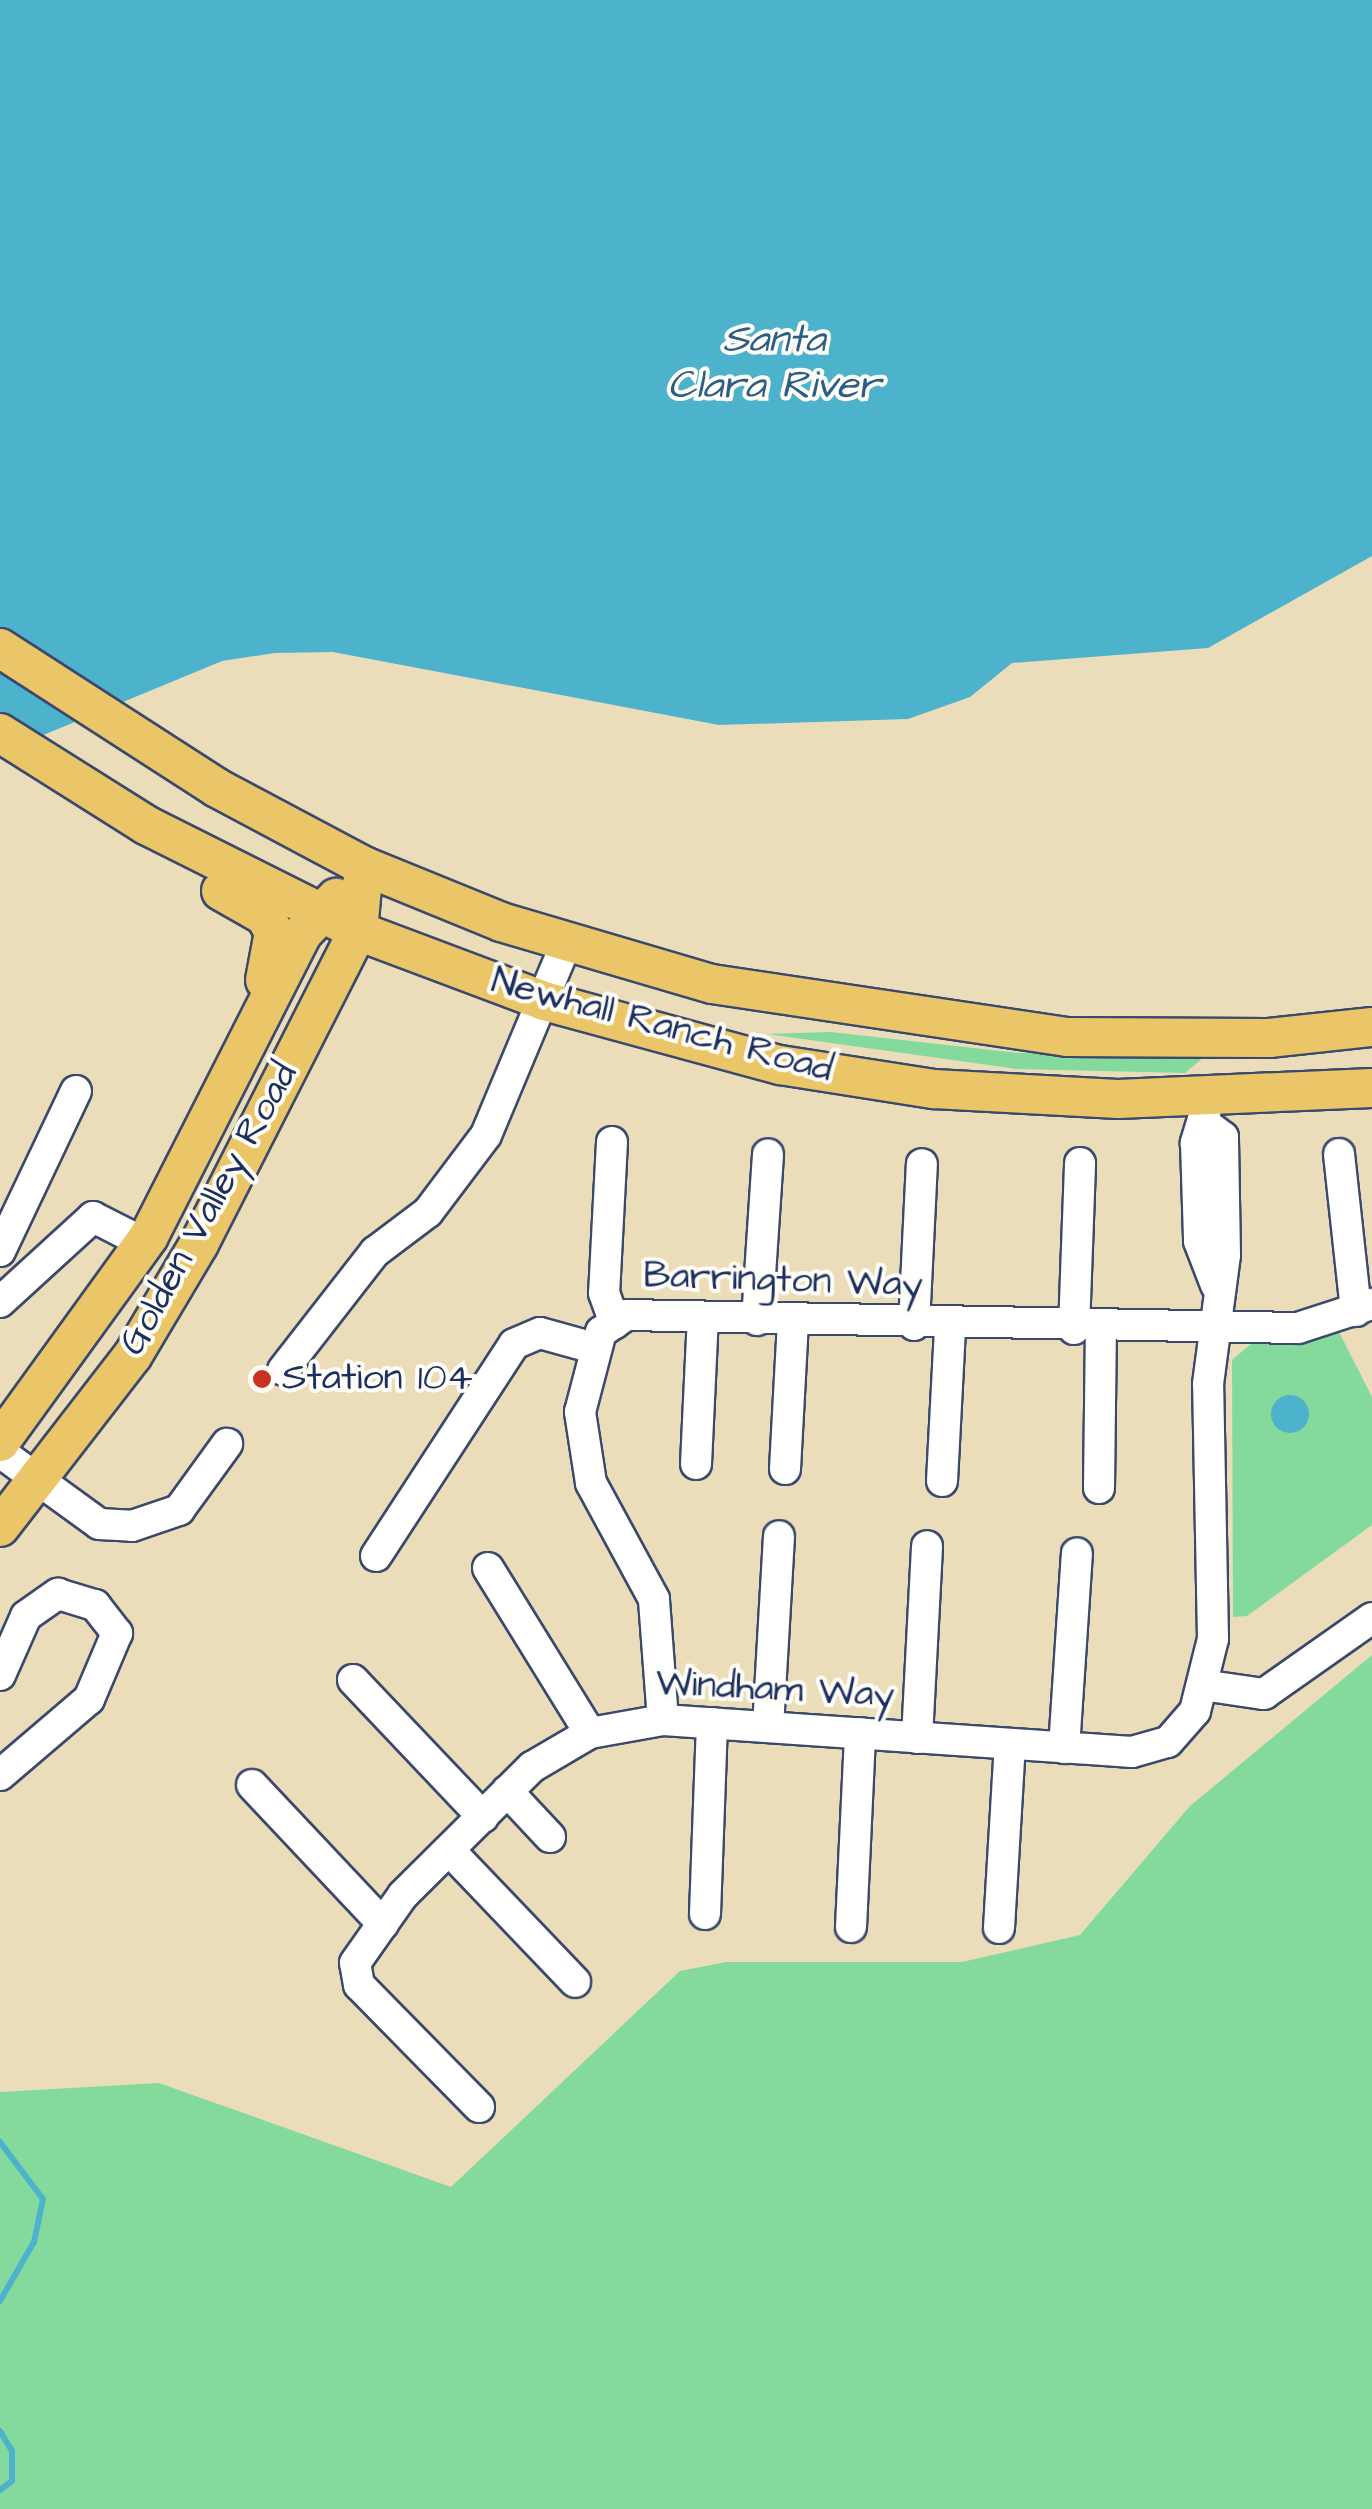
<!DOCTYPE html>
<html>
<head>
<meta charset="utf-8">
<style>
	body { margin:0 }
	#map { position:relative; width:1372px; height:2509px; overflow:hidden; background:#ebddb9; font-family:"Architects Daughter",sans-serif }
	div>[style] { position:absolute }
	.green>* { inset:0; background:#84da9d }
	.water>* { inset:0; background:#4db3cc }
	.round { border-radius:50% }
	.stream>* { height:6px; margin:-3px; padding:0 3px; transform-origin:3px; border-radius:3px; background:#4db3cc }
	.roads { filter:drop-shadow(2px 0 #3a496c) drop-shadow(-2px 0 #3a496c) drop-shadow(0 2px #3a496c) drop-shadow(0 -2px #3a496c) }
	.minor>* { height:30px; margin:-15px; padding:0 15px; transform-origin:15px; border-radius:15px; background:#fff }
	.major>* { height:38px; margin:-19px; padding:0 19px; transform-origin:19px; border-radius:19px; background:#ebc669 }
	.dots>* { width:28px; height:28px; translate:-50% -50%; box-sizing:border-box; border:5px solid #fdfcf7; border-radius:50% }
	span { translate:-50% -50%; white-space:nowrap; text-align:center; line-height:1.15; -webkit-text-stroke:8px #fdfcf7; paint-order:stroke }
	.street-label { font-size:38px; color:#1b2f5e }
	.poi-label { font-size:38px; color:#1b2f5e }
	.left { translate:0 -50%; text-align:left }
	.water-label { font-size:40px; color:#2c5d84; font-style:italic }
</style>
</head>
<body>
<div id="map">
	<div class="green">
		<i style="clip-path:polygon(831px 1032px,1018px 1053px,1204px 1057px,1185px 1073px,1017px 1069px,767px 1034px)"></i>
		<i style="clip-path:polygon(1339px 1332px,1372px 1397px,1372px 1525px,1247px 1616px,1233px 1617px,1232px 1360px,1252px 1343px)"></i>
		<i style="clip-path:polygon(1372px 1655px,1372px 2509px,0 2509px,0 2092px,159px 2083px,451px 2187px,680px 1971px,726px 1962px,962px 1962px,1080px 1935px,1190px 1806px)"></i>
	</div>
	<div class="water">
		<i style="clip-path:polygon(0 0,1372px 0,1372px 556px,1208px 648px,1012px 663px,970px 697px,908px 719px,719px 725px,333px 652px,275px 653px,222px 661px,0 753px)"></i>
		<i class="round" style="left:1271px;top:1395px;width:38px;height:38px"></i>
	</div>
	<div class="stream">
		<i style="left:0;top:2142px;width:71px;rotate:53deg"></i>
		<i style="left:43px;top:2199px;width:44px;rotate:101.8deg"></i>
		<i style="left:34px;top:2242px;width:68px;rotate:120deg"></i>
		<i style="left:0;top:2431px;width:23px;rotate:59deg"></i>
		<i style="left:12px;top:2451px;width:30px;rotate:90deg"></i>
		<i style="left:12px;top:2481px;width:15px;rotate:143deg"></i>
	</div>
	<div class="roads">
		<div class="minor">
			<i style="left:1207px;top:1106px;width:39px;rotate:107deg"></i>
			<i style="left:1196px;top:1143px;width:98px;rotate:88.2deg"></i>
			<i style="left:1199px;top:1241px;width:47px;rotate:68.9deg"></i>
			<i style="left:612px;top:1142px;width:151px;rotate:93deg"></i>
			<i style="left:604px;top:1293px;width:32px;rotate:70deg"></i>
			<i style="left:1339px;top:1154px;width:158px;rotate:83.8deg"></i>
			<i style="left:0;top:1251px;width:177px;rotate:-64.6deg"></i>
			<i style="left:0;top:1302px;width:126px;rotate:-42.4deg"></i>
			<i style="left:93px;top:1217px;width:57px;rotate:27deg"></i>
			<i style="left:757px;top:1320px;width:166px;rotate:-86.2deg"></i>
			<i style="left:914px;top:1325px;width:161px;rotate:-87.2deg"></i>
			<i style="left:1074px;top:1329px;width:166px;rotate:-87.9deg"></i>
			<i style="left:283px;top:1370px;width:150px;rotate:-52.1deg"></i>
			<i style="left:375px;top:1252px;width:66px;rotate:-37deg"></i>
			<i style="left:428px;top:1212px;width:96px;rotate:-53deg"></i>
			<i style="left:486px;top:1135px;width:210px;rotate:-67.3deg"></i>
			<i style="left:0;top:1452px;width:122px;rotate:36deg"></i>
			<i style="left:99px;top:1524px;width:33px;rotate:3deg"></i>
			<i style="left:132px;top:1526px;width:50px;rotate:-18.8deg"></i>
			<i style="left:179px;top:1510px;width:82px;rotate:-54deg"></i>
			<i style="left:696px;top:1464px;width:146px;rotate:-87.3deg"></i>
			<i style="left:785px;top:1469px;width:148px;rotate:-86.9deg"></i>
			<i style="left:942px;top:1481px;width:155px;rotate:-87deg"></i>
			<i style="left:1099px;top:1488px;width:159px;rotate:-89.3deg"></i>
			<i style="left:376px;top:1556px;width:253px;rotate:-56.9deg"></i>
			<i style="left:514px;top:1344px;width:28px;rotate:-23deg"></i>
			<i style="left:540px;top:1333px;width:56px;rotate:15.5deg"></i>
			<i style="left:488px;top:1568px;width:194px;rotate:58.3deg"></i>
			<i style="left:0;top:1675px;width:64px;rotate:-66.2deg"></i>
			<i style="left:26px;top:1616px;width:39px;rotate:-35deg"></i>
			<i style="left:58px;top:1594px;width:39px;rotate:17deg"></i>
			<i style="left:95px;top:1605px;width:36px;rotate:52deg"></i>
			<i style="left:117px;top:1633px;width:72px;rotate:113deg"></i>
			<i style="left:89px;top:1699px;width:117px;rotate:139.5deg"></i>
			<i style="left:353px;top:1680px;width:189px;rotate:46.5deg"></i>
			<i style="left:1202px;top:1685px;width:63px;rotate:8.3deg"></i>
			<i style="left:1264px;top:1694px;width:132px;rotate:-35.1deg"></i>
			<i style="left:663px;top:1720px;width:121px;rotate:-94.3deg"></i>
			<i style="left:654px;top:1599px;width:132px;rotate:-118.5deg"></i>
			<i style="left:591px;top:1483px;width:72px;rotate:-98.8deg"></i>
			<i style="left:580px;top:1412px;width:83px;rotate:-75.3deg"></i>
			<i style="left:601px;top:1332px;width:30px;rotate:-34deg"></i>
			<i style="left:626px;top:1315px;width:672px;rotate:1.11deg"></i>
			<i style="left:1298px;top:1328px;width:78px;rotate:-18deg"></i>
			<i style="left:768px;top:1727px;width:191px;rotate:-86.7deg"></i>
			<i style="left:917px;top:1738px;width:192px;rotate:-87deg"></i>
			<i style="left:1064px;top:1748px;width:195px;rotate:-86.2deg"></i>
			<i style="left:252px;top:1785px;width:191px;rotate:46.7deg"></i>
			<i style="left:507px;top:1791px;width:63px;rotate:46.9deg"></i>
			<i style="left:450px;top:1851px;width:181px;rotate:46.3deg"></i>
			<i style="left:705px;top:1914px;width:191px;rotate:-87.9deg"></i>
			<i style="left:851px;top:1927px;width:194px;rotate:-87.3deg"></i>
			<i style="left:999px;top:1928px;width:184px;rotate:-86.6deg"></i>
			<i style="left:479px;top:2107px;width:171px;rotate:-134.5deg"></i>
			<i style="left:359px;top:1985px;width:22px;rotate:-100deg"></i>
			<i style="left:355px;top:1963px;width:83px;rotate:-54.8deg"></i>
			<i style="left:403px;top:1895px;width:182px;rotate:-44.8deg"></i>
			<i style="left:532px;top:1767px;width:67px;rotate:-30.4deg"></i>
			<i style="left:590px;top:1733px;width:74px;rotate:-10.1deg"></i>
			<i style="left:663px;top:1720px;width:470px;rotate:3.9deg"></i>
			<i style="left:1132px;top:1752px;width:37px;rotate:-16deg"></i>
			<i style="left:1168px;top:1742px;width:41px;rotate:-48.9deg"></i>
			<i style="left:1195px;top:1711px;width:74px;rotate:-76deg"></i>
			<i style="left:1213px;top:1639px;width:255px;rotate:-91.1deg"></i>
			<i style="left:1208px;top:1384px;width:130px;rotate:-82.5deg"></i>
			<i style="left:1225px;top:1255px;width:118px;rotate:-91deg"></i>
			<i style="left:1223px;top:1137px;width:20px;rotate:-143deg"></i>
		</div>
		<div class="major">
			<i style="left:0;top:648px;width:258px;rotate:32.8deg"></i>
			<i style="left:217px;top:788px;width:166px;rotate:28deg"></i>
			<i style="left:364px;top:866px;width:148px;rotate:22.2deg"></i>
			<i style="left:501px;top:922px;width:220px;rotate:16.4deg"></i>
			<i style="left:712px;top:984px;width:359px;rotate:8.5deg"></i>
			<i style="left:1067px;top:1037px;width:202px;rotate:0.3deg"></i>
			<i style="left:1269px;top:1038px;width:104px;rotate:-6.1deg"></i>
			<i style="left:0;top:733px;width:173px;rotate:32.2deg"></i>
			<i style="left:146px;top:825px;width:237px;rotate:26.6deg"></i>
			<i style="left:358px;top:931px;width:199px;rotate:20.6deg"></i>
			<i style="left:544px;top:1001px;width:245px;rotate:15.2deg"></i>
			<i style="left:780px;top:1065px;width:156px;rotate:8.9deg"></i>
			<i style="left:934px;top:1089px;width:184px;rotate:3.1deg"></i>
			<i style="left:1118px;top:1099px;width:254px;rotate:-2.5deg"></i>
			<i style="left:221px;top:891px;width:51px;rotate:29.6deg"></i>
			<i style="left:265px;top:916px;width:18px;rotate:61deg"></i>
			<i style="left:274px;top:932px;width:49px;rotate:100.6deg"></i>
			<i style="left:0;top:1442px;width:254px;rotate:-54.1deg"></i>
			<i style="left:149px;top:1236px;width:339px;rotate:-63.1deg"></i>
			<i style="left:302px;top:934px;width:50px;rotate:-46.6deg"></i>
			<i style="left:0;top:1527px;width:217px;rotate:-52.3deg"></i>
			<i style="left:133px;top:1355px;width:129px;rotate:-59.3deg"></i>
			<i style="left:199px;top:1244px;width:351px;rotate:-63.1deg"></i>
			<i style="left:358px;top:931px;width:65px;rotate:-84.7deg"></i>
		</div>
	</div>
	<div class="dots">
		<i style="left:262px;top:1379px;background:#c8321e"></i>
	</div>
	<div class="street-label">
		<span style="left:662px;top:1026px;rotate:15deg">Newhall Ranch Road</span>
		<span style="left:209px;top:1209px;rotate:-61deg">Golden Valley Road</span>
		<span style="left:783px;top:1281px;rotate:2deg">Barrington Way</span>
		<span style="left:775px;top:1690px;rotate:3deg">Windham Way</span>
	</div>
	<div class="poi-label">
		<span class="left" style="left:282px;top:1379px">Station 104</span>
	</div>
	<div class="water-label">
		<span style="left:774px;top:363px">Santa<br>Clara River</span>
	</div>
</div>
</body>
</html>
